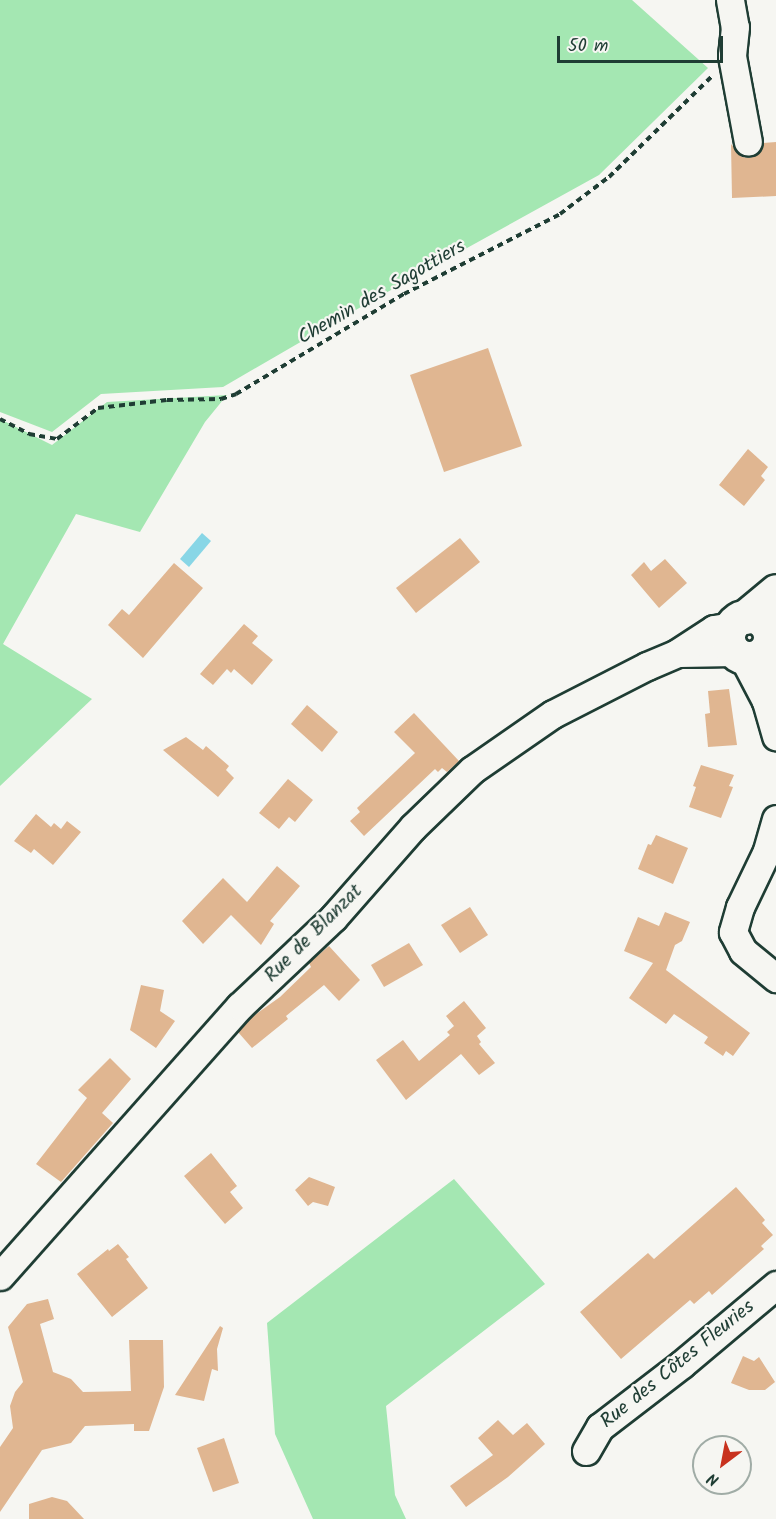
<!DOCTYPE html>
<html>
<head>
<meta charset="utf-8">
<style>
	body { margin:0 }
	#map { position:relative; width:776px; height:1519px; overflow:hidden; background:#f6f6f2; font-family:Kalam,sans-serif }
	div>[style] { position:absolute }
	.green>* { inset:0; background:#a4e7b2 }
	.water>* { inset:0; background:#88d6e6 }
	.building>* { inset:0; background:#e0b691 }
	.path>* { height:4px; margin-top:-2px; transform-origin:0; background:repeating-linear-gradient(90deg,#1f3d34 0 6px,transparent 0 10.5px) }
	.roads { filter:drop-shadow(2px 0 #1f3d34) drop-shadow(-2px 0 #1f3d34) drop-shadow(0 2px #1f3d34) drop-shadow(0 -2px #1f3d34) }
	.street>* { height:27px; margin:-13.5px; padding:0 13.5px; transform-origin:13.5px; border-radius:13.5px; background:#f6f6f2 }
	.secondary>* { height:33px; margin:-16.5px; padding:0 16.5px; transform-origin:16.5px; border-radius:16.5px; background:#f6f6f2 }
	.secondary>.ring { margin:-16.5px; padding:0; box-sizing:content-box; background:none; border:33px solid #f6f6f2; border-radius:50% }
	span { translate:-50% -50%; white-space:nowrap; text-align:center; line-height:1.15; -webkit-text-stroke:4.5px #f6f6f2; paint-order:stroke }
	.street-label { font-size:20px; color:#1f3d34 }
	.north { position:absolute; left:692px; top:1435px; width:60px; height:60px; box-sizing:border-box; background:#f6f6f2; border:2px solid #a0aca6; border-radius:50%; rotate:212deg; font-size:16px; font-weight:700; line-height:24px; text-align:center; color:#1f3d34 }
	.north::after { content:''; display:block; margin:auto; width:21px; height:27px; background:#c8321e; clip-path:polygon(50% 0,100% 100%,50% 72%,0 100%) }
	.scale { position:absolute; left:557px; top:36px; width:166px; height:27px; box-sizing:border-box; border:3px solid #1f3d34; border-top:0; padding-left:8px; font-size:18px; line-height:21px; white-space:nowrap; color:#1f3d34; -webkit-text-stroke:4px #f6f6f2; paint-order:stroke }
</style>
</head>
<body>
<div id="map">
	<div class="green">
		<i style="clip-path:polygon(0 0,632px 0,708px 68px,599px 175px,373px 300px,223px 387px,101px 394px,52px 432px,0 412px)"></i>
		<i style="clip-path:polygon(227px 395px,205px 422px,140px 532px,76px 514px,3px 644px,92px 699px,0 786px,0 419px,52px 445px,107px 402px)"></i>
		<i style="clip-path:polygon(454px 1179px,545px 1284px,386px 1406px,395px 1495px,406px 1519px,313px 1519px,275px 1434px,267px 1323px)"></i>
	</div>
	<div class="water">
		<i style="clip-path:polygon(202px 533px,211px 541px,189px 567px,180px 559px)"></i>
	</div>
	<div class="building">
		<i style="clip-path:polygon(776px 142px,776px 196px,732px 198px,731px 144px,742px 157px,750px 158px,759px 154px,763px 143px)"></i>
		<i style="clip-path:polygon(488px 348px,522px 446px,444px 472px,410px 375px)"></i>
		<i style="clip-path:polygon(748px 449px,768px 467px,761px 476px,765px 480px,744px 506px,719px 485px)"></i>
		<i style="clip-path:polygon(460px 538px,480px 562px,416px 613px,396px 588px)"></i>
		<i style="clip-path:polygon(665px 559px,687px 583px,659px 608px,631px 575px,644px 562px,651px 571px)"></i>
		<i style="clip-path:polygon(174px 563px,203px 588px,143px 658px,108px 625px,122px 609px,129px 615px)"></i>
		<i style="clip-path:polygon(244px 624px,258px 636px,252px 643px,273px 660px,252px 685px,234px 669px,231px 673px,227px 669px,213px 685px,200px 674px)"></i>
		<i style="clip-path:polygon(729px 689px,737px 745px,708px 747px,705px 714px,710px 713px,708px 691px)"></i>
		<i style="clip-path:polygon(307px 705px,338px 732px,322px 752px,291px 724px)"></i>
		<i style="clip-path:polygon(414px 713px,459px 761px,447px 772px,442px 768px,438px 772px,435px 769px,364px 836px,350px 821px,360px 812px,357px 808px,415px 753px,394px 732px)"></i>
		<i style="clip-path:polygon(186px 737px,203px 750px,206px 746px,229px 766px,226px 770px,234px 778px,218px 797px,163px 750px)"></i>
		<i style="clip-path:polygon(701px 765px,734px 775px,729px 786px,733px 787px,721px 818px,689px 807px,696px 787px,693px 786px)"></i>
		<i style="clip-path:polygon(288px 779px,313px 800px,295px 822px,289px 817px,279px 829px,259px 813px)"></i>
		<i style="clip-path:polygon(36px 814px,51px 827px,54px 823px,61px 829px,67px 821px,81px 832px,53px 865px,34px 849px,31px 853px,14px 841px)"></i>
		<i style="clip-path:polygon(656px 835px,688px 848px,673px 884px,638px 869px,648px 844px,651px 845px)"></i>
		<i style="clip-path:polygon(277px 866px,300px 886px,270px 921px,274px 924px,261px 945px,231px 915px,203px 944px,182px 921px,223px 878px,247px 902px)"></i>
		<i style="clip-path:polygon(470px 907px,488px 935px,460px 953px,441px 925px)"></i>
		<i style="clip-path:polygon(665px 912px,690px 922px,682px 941px,675px 945px,666px 970px,750px 1033px,733px 1056px,726px 1051px,723px 1056px,704px 1043px,708px 1037px,674px 1014px,666px 1024px,629px 998px,653px 963px,624px 951px,638px 917px,659px 926px)"></i>
		<i style="clip-path:polygon(409px 943px,423px 965px,384px 987px,371px 965px)"></i>
		<i style="clip-path:polygon(329px 946px,360px 980px,339px 1001px,324px 985px,286px 1016px,288px 1019px,252px 1048px,238px 1032px,249px 1019px,280px 997px,311px 967px,309px 963px)"></i>
		<i style="clip-path:polygon(141px 985px,164px 990px,160px 1011px,175px 1021px,156px 1048px,130px 1030px)"></i>
		<i style="clip-path:polygon(464px 1001px,486px 1028px,477px 1036px,481px 1042px,479px 1044px,495px 1063px,479px 1075px,461px 1054px,406px 1100px,376px 1060px,403px 1040px,419px 1061px,450px 1035px,447px 1032px,454px 1026px,446px 1016px)"></i>
		<i style="clip-path:polygon(110px 1058px,131px 1079px,102px 1113px,113px 1123px,61px 1182px,36px 1164px,87px 1098px,78px 1090px)"></i>
		<i style="clip-path:polygon(211px 1153px,237px 1186px,230px 1192px,243px 1208px,225px 1224px,184px 1176px)"></i>
		<i style="clip-path:polygon(309px 1177px,335px 1187px,328px 1206px,313px 1202px,308px 1206px,295px 1190px)"></i>
		<i style="clip-path:polygon(736px 1187px,765px 1220px,762px 1223px,773px 1235px,761px 1246px,764px 1249px,712px 1295px,709px 1291px,694px 1304px,690px 1300px,621px 1359px,580px 1312px,648px 1253px,654px 1259px)"></i>
		<i style="clip-path:polygon(118px 1244px,129px 1257px,126px 1259px,148px 1288px,112px 1317px,77px 1274px,108px 1249px,109px 1251px)"></i>
		<i style="clip-path:polygon(48px 1299px,54px 1319px,40px 1324px,53px 1372px,71px 1379px,83px 1392px,131px 1391px,129px 1340px,163px 1340px,164px 1387px,149px 1431px,134px 1431px,134px 1424px,85px 1426px,71px 1443px,42px 1450px,0 1512px,0 1447px,13px 1428px,10px 1406px,15px 1392px,23px 1382px,8px 1327px,27px 1304px)"></i>
		<i style="clip-path:polygon(220px 1326px,223px 1328px,217px 1349px,218px 1371px,212px 1369px,204px 1401px,175px 1395px)"></i>
		<i style="clip-path:polygon(743px 1356px,754px 1361px,759px 1357px,775px 1382px,765px 1390px,749px 1390px,731px 1383px)"></i>
		<i style="clip-path:polygon(498px 1420px,513px 1435px,527px 1423px,545px 1444px,508px 1477px,466px 1507px,450px 1486px,493px 1455px,478px 1438px)"></i>
		<i style="clip-path:polygon(224px 1438px,239px 1483px,213px 1492px,197px 1448px)"></i>
		<i style="clip-path:polygon(52px 1497px,67px 1501px,84px 1519px,29px 1519px,29px 1504px)"></i>
	</div>
	<div class="path">
		<i style="left:0;top:419px;width:33px;rotate:27deg"></i>
		<i style="left:29px;top:434px;width:28px;rotate:10deg"></i>
		<i style="left:57px;top:439px;width:51px;rotate:-37.1deg"></i>
		<i style="left:98px;top:408px;width:69px;rotate:-6.6deg"></i>
		<i style="left:167px;top:400px;width:54px;rotate:-1.1deg"></i>
		<i style="left:221px;top:399px;width:16px;rotate:-18deg"></i>
		<i style="left:236px;top:394px;width:196px;rotate:-30.8deg"></i>
		<i style="left:404px;top:294px;width:175px;rotate:-27.1deg"></i>
		<i style="left:560px;top:214px;width:61px;rotate:-37.1deg"></i>
		<i style="left:609px;top:177px;width:143px;rotate:-44.4deg"></i>
	</div>
	<div class="roads">
		<div class="street">
			<i style="left:730px;top:0;width:27px;rotate:80deg"></i>
			<i style="left:735px;top:27px;width:29px;rotate:96deg"></i>
			<i style="left:732px;top:56px;width:87px;rotate:79.5deg"></i>
			<i style="left:679px;top:653px;width:55px;rotate:-1deg"></i>
			<i style="left:743px;top:657px;width:50px;rotate:62.4deg"></i>
			<i style="left:766px;top:701px;width:37px;rotate:74deg"></i>
			<i style="left:766px;top:701px;width:36px;rotate:-82deg"></i>
			<i style="left:771px;top:665px;width:23px;rotate:-95deg"></i>
			<i style="left:776px;top:819px;width:35px;rotate:106deg"></i>
			<i style="left:766px;top:853px;width:60px;rotate:115.7deg"></i>
			<i style="left:740px;top:907px;width:26px;rotate:106deg"></i>
			<i style="left:733px;top:932px;width:21px;rotate:62deg"></i>
			<i style="left:743px;top:951px;width:43px;rotate:39.3deg"></i>
			<i style="left:0;top:1276px;width:361px;rotate:-48.4deg"></i>
			<i style="left:240px;top:1006px;width:128px;rotate:-43.4deg"></i>
			<i style="left:333px;top:918px;width:121px;rotate:-48.7deg"></i>
			<i style="left:413px;top:827px;width:82px;rotate:-44deg"></i>
			<i style="left:472px;top:770px;width:98px;rotate:-34.7deg"></i>
			<i style="left:553px;top:714px;width:106px;rotate:-27.1deg"></i>
			<i style="left:647px;top:666px;width:33px;rotate:-23deg"></i>
			<i style="left:677px;top:653px;width:44px;rotate:-33deg"></i>
			<i style="left:714px;top:629px;width:18px;rotate:-9deg"></i>
			<i style="left:586px;top:1451px;width:28px;rotate:-60deg"></i>
			<i style="left:600px;top:1427px;width:103px;rotate:-37.5deg"></i>
			<i style="left:682px;top:1364px;width:123px;rotate:-40deg"></i>
		</div>
		<div class="secondary">
			<i class="ring" style="left:728px;top:616px;width:9px;height:9px"></i>
			<i style="left:745px;top:617px;width:40px;rotate:-40deg"></i>
		</div>
	</div>
	<div class="street-label">
		<span style="left:382px;top:293px;rotate:-30deg">Chemin des Sagottiers</span>
		<span style="left:314px;top:934px;rotate:-45deg">Rue de Blanzat</span>
		<span style="left:678px;top:1365px;rotate:-39deg">Rue des Côtes Fleuries</span>
	</div>
	<div class="north">N</div>
	<div class="scale">50 m</div>
</div>
</body>
</html>
